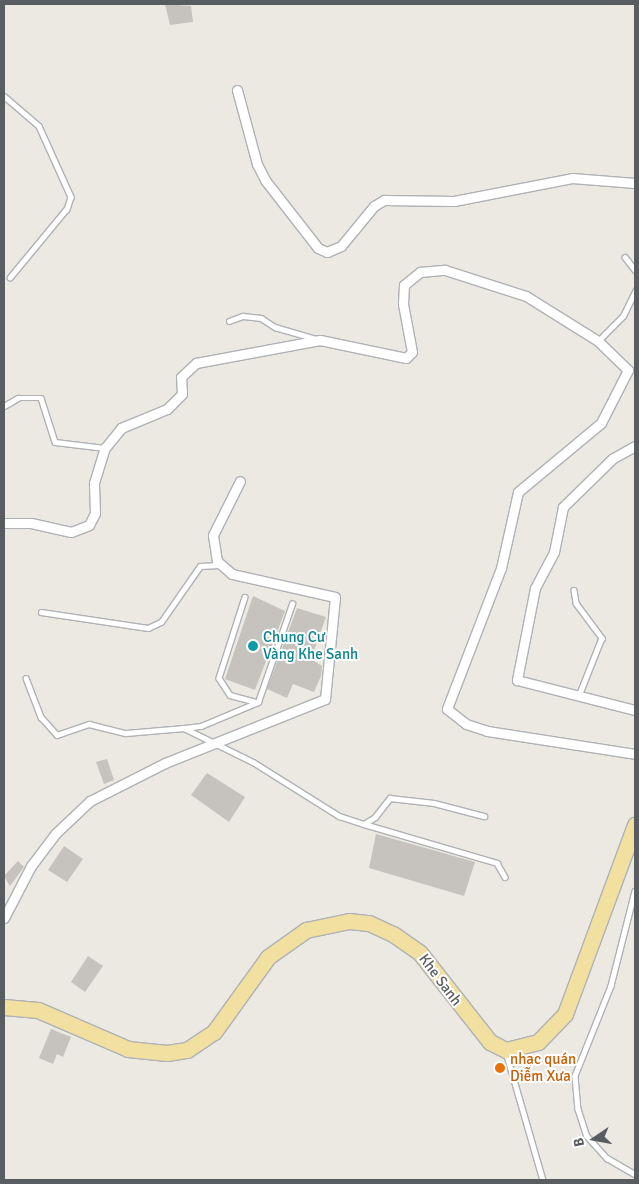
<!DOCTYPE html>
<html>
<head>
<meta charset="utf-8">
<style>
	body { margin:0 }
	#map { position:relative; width:639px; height:1184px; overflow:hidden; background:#ebe9e2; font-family:Signika,sans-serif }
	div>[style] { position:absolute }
	.building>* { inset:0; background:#c6c3be }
	.roads { filter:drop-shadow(1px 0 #afb2b5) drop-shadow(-1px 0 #afb2b5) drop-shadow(0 1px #afb2b5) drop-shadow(0 -1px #afb2b5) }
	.service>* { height:4.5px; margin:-2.25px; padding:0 2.25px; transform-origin:2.25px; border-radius:2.25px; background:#fff }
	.minor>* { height:9px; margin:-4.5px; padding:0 4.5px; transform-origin:4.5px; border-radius:4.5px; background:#fff }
	.trunk>* { height:15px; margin:-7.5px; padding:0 7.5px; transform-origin:7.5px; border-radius:7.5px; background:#f2e0a0 }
	.dots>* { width:14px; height:14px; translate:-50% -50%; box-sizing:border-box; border:2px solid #fff; border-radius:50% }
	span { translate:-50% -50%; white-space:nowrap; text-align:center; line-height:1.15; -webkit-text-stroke:4px #fff; paint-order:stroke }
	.culture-label { font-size:15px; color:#0d838f }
	.left { translate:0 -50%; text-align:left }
	.street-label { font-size:15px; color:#5a5d60 }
	.food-label { font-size:15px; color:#c56008 }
	.frame { position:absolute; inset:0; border:5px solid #5a5d60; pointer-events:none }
	.north { position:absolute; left:569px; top:1114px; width:50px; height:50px; -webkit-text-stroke:4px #fff; paint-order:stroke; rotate:258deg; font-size:14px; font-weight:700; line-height:20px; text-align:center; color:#5a5d60 }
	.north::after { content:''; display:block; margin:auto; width:18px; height:22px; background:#5a5d60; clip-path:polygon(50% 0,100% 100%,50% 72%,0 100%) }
</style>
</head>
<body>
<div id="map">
	<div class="building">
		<i style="clip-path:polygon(165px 4px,191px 6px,193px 22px,170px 25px)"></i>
		<i style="clip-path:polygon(253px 596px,285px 611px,255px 690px,225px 679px)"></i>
		<i style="clip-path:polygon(297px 608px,326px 617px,311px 659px,322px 666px,321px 676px,314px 692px,293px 684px,287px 698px,267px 689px)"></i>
		<i style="clip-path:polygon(107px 759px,114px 780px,104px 784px,96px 762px)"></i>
		<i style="clip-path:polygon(207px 773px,245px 797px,229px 822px,191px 795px)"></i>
		<i style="clip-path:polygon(376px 834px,475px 862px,464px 896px,369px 868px)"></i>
		<i style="clip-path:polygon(64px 846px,83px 859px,67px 882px,48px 870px)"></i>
		<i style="clip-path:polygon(18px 861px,24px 867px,10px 886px,4px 876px)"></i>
		<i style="clip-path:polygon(88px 956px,103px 966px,85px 992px,71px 982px)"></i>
		<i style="clip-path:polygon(51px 1029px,71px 1037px,63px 1057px,57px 1054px,53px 1064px,39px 1058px)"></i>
	</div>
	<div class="roads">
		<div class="service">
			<i style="left:4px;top:96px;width:46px;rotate:40.6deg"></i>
			<i style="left:39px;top:126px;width:78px;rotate:65.7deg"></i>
			<i style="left:71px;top:197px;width:13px;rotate:108deg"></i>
			<i style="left:67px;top:209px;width:89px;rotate:129.6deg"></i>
			<i style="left:625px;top:257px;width:16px;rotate:52deg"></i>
			<i style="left:229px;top:321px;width:15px;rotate:-20deg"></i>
			<i style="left:243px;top:316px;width:18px;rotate:6deg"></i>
			<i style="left:261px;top:318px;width:17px;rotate:33deg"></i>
			<i style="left:275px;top:327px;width:43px;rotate:16.3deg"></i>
			<i style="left:598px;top:341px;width:35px;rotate:-45deg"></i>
			<i style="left:623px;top:316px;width:28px;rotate:-64deg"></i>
			<i style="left:4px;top:406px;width:16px;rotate:-30deg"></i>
			<i style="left:18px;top:398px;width:23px"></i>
			<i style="left:41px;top:398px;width:46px;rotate:72.3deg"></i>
			<i style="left:55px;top:442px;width:50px;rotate:6.8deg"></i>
			<i style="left:574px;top:590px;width:13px;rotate:81deg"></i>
			<i style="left:576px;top:603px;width:44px;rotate:53.4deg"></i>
			<i style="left:602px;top:638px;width:62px;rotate:111.6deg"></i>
			<i style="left:245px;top:597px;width:85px;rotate:107.8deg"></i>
			<i style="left:219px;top:678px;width:20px;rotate:57deg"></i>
			<i style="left:230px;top:695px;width:28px;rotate:15deg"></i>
			<i style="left:41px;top:612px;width:108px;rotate:8.5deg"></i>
			<i style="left:148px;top:628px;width:14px;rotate:-25deg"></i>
			<i style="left:161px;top:622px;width:68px;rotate:-55.1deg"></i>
			<i style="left:200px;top:566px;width:19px;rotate:-3deg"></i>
			<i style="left:26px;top:678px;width:42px;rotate:69deg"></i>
			<i style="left:41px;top:717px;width:24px;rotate:48deg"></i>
			<i style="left:57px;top:735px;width:34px;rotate:-19deg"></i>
			<i style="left:89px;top:724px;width:38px;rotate:14deg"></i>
			<i style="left:126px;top:733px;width:58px;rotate:-4.9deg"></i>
			<i style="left:184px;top:728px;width:77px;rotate:26.2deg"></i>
			<i style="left:253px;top:762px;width:102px;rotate:32.1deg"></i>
			<i style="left:339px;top:816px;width:26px;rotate:18deg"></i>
			<i style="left:364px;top:824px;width:13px;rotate:-32deg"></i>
			<i style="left:375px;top:817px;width:24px;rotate:-52deg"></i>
			<i style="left:390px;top:798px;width:44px;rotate:6.5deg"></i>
			<i style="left:434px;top:803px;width:52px;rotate:14.6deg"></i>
			<i style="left:184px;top:728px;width:17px;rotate:-7deg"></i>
			<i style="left:201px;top:726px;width:62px;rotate:-22.8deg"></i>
			<i style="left:258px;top:702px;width:104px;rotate:-70.9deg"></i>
			<i style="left:364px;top:824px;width:139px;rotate:16.3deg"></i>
			<i style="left:497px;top:863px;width:16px;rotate:60deg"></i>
			<i style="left:635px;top:891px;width:98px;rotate:104.2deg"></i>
			<i style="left:611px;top:986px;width:97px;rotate:111.8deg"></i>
			<i style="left:575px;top:1076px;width:33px;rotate:85deg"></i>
			<i style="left:578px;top:1109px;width:28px;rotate:72deg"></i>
			<i style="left:587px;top:1136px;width:30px;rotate:48deg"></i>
			<i style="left:607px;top:1158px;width:32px;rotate:30deg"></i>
			<i style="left:506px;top:1052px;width:133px;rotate:73.9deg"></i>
		</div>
		<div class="minor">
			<i style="left:237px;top:90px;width:77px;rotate:74.9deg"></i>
			<i style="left:257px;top:164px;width:18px;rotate:63deg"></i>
			<i style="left:265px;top:180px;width:86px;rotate:52.1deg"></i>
			<i style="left:318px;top:248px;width:10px;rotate:24deg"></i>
			<i style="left:327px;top:252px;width:15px;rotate:-23deg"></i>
			<i style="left:341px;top:246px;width:52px;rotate:-50.5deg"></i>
			<i style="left:374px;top:206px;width:12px;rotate:-31deg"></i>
			<i style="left:384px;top:200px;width:70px;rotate:0.8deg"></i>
			<i style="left:454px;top:201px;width:120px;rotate:-11deg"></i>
			<i style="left:572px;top:178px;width:63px;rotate:4.5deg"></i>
			<i style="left:635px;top:446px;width:26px;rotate:151deg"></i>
			<i style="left:612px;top:459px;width:69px;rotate:135.6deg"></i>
			<i style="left:563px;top:507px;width:46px;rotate:101.3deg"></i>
			<i style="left:554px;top:552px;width:41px;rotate:117.8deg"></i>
			<i style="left:535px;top:588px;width:94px;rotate:101.1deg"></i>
			<i style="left:517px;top:680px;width:122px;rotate:14.3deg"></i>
			<i style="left:4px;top:523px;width:27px"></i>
			<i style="left:31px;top:523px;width:41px;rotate:12.7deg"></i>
			<i style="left:71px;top:532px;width:19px;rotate:-21deg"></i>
			<i style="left:89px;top:525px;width:13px;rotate:-63deg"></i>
			<i style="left:95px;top:513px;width:30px;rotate:-92deg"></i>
			<i style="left:94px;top:483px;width:37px;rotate:-73deg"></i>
			<i style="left:105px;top:448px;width:26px;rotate:-51deg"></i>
			<i style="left:121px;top:428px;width:50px;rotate:-22.4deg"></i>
			<i style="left:167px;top:409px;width:21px;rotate:-45deg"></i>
			<i style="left:182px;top:394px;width:17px;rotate:-93deg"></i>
			<i style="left:181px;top:377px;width:21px;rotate:-43deg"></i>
			<i style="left:196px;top:363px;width:126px;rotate:-10.5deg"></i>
			<i style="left:320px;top:340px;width:88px;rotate:11.8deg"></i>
			<i style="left:406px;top:358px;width:8px;rotate:-45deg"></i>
			<i style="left:412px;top:352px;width:49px;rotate:-100.6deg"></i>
			<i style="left:403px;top:304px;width:19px;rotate:-87deg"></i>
			<i style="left:404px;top:285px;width:21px;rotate:-39deg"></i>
			<i style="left:420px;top:272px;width:25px;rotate:-5deg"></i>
			<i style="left:445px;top:270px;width:85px;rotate:17.8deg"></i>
			<i style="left:526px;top:296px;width:85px;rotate:32deg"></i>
			<i style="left:598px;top:341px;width:42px;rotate:44deg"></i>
			<i style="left:628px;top:370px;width:59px;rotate:117deg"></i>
			<i style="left:601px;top:423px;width:108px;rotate:140.3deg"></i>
			<i style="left:518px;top:492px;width:78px;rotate:102.6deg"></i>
			<i style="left:501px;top:568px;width:151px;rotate:111deg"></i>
			<i style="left:447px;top:709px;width:24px;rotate:38deg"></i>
			<i style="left:466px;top:724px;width:22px;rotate:18deg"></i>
			<i style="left:487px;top:731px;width:150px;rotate:8.8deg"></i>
			<i style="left:4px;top:918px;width:59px;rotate:-62.6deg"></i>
			<i style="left:31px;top:866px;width:41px;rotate:-52.9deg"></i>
			<i style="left:56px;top:833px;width:47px;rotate:-43.3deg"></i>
			<i style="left:90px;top:801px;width:84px;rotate:-26.9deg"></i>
			<i style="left:165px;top:763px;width:172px;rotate:-21.8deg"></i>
			<i style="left:325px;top:699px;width:102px;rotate:-84.4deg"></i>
			<i style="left:335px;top:597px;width:106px;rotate:-167.4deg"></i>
			<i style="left:232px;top:574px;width:20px;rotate:-139deg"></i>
			<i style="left:217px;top:561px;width:26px;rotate:-99deg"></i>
			<i style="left:213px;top:535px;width:60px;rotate:-63.4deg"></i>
		</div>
		<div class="trunk">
			<i style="left:4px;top:1007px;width:34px;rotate:5deg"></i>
			<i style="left:38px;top:1010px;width:98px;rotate:23.4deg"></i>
			<i style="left:128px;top:1049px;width:39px;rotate:6deg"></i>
			<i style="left:167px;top:1053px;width:20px;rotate:-9deg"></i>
			<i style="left:187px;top:1050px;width:32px;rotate:-34deg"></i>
			<i style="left:214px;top:1032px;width:92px;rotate:-54.2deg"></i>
			<i style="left:268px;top:957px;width:47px;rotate:-35.4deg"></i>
			<i style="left:306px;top:930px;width:44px;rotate:-11.8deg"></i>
			<i style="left:349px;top:921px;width:20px;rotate:6deg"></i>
			<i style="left:369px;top:923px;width:26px;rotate:25deg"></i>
			<i style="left:393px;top:934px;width:33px;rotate:35deg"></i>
			<i style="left:420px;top:953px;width:113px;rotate:51.8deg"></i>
			<i style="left:490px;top:1042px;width:18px;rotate:27deg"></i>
			<i style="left:506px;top:1050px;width:33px;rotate:-14deg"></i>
			<i style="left:538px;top:1042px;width:39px;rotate:-46deg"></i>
			<i style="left:565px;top:1014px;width:202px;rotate:-69.7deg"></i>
		</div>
	</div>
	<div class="dots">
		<i style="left:253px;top:646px;background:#0f9aa8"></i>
		<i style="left:500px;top:1068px;background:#e8710a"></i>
	</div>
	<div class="culture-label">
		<span class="left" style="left:263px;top:646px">Chung Cư<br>Vàng Khe Sanh</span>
	</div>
	<div class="street-label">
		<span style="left:440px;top:980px;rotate:53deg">Khe Sanh</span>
	</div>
	<div class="food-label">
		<span class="left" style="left:510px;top:1068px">nhạc quán<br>Diễm Xưa</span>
	</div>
	<div class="frame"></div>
	<div class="north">B</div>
</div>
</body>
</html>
